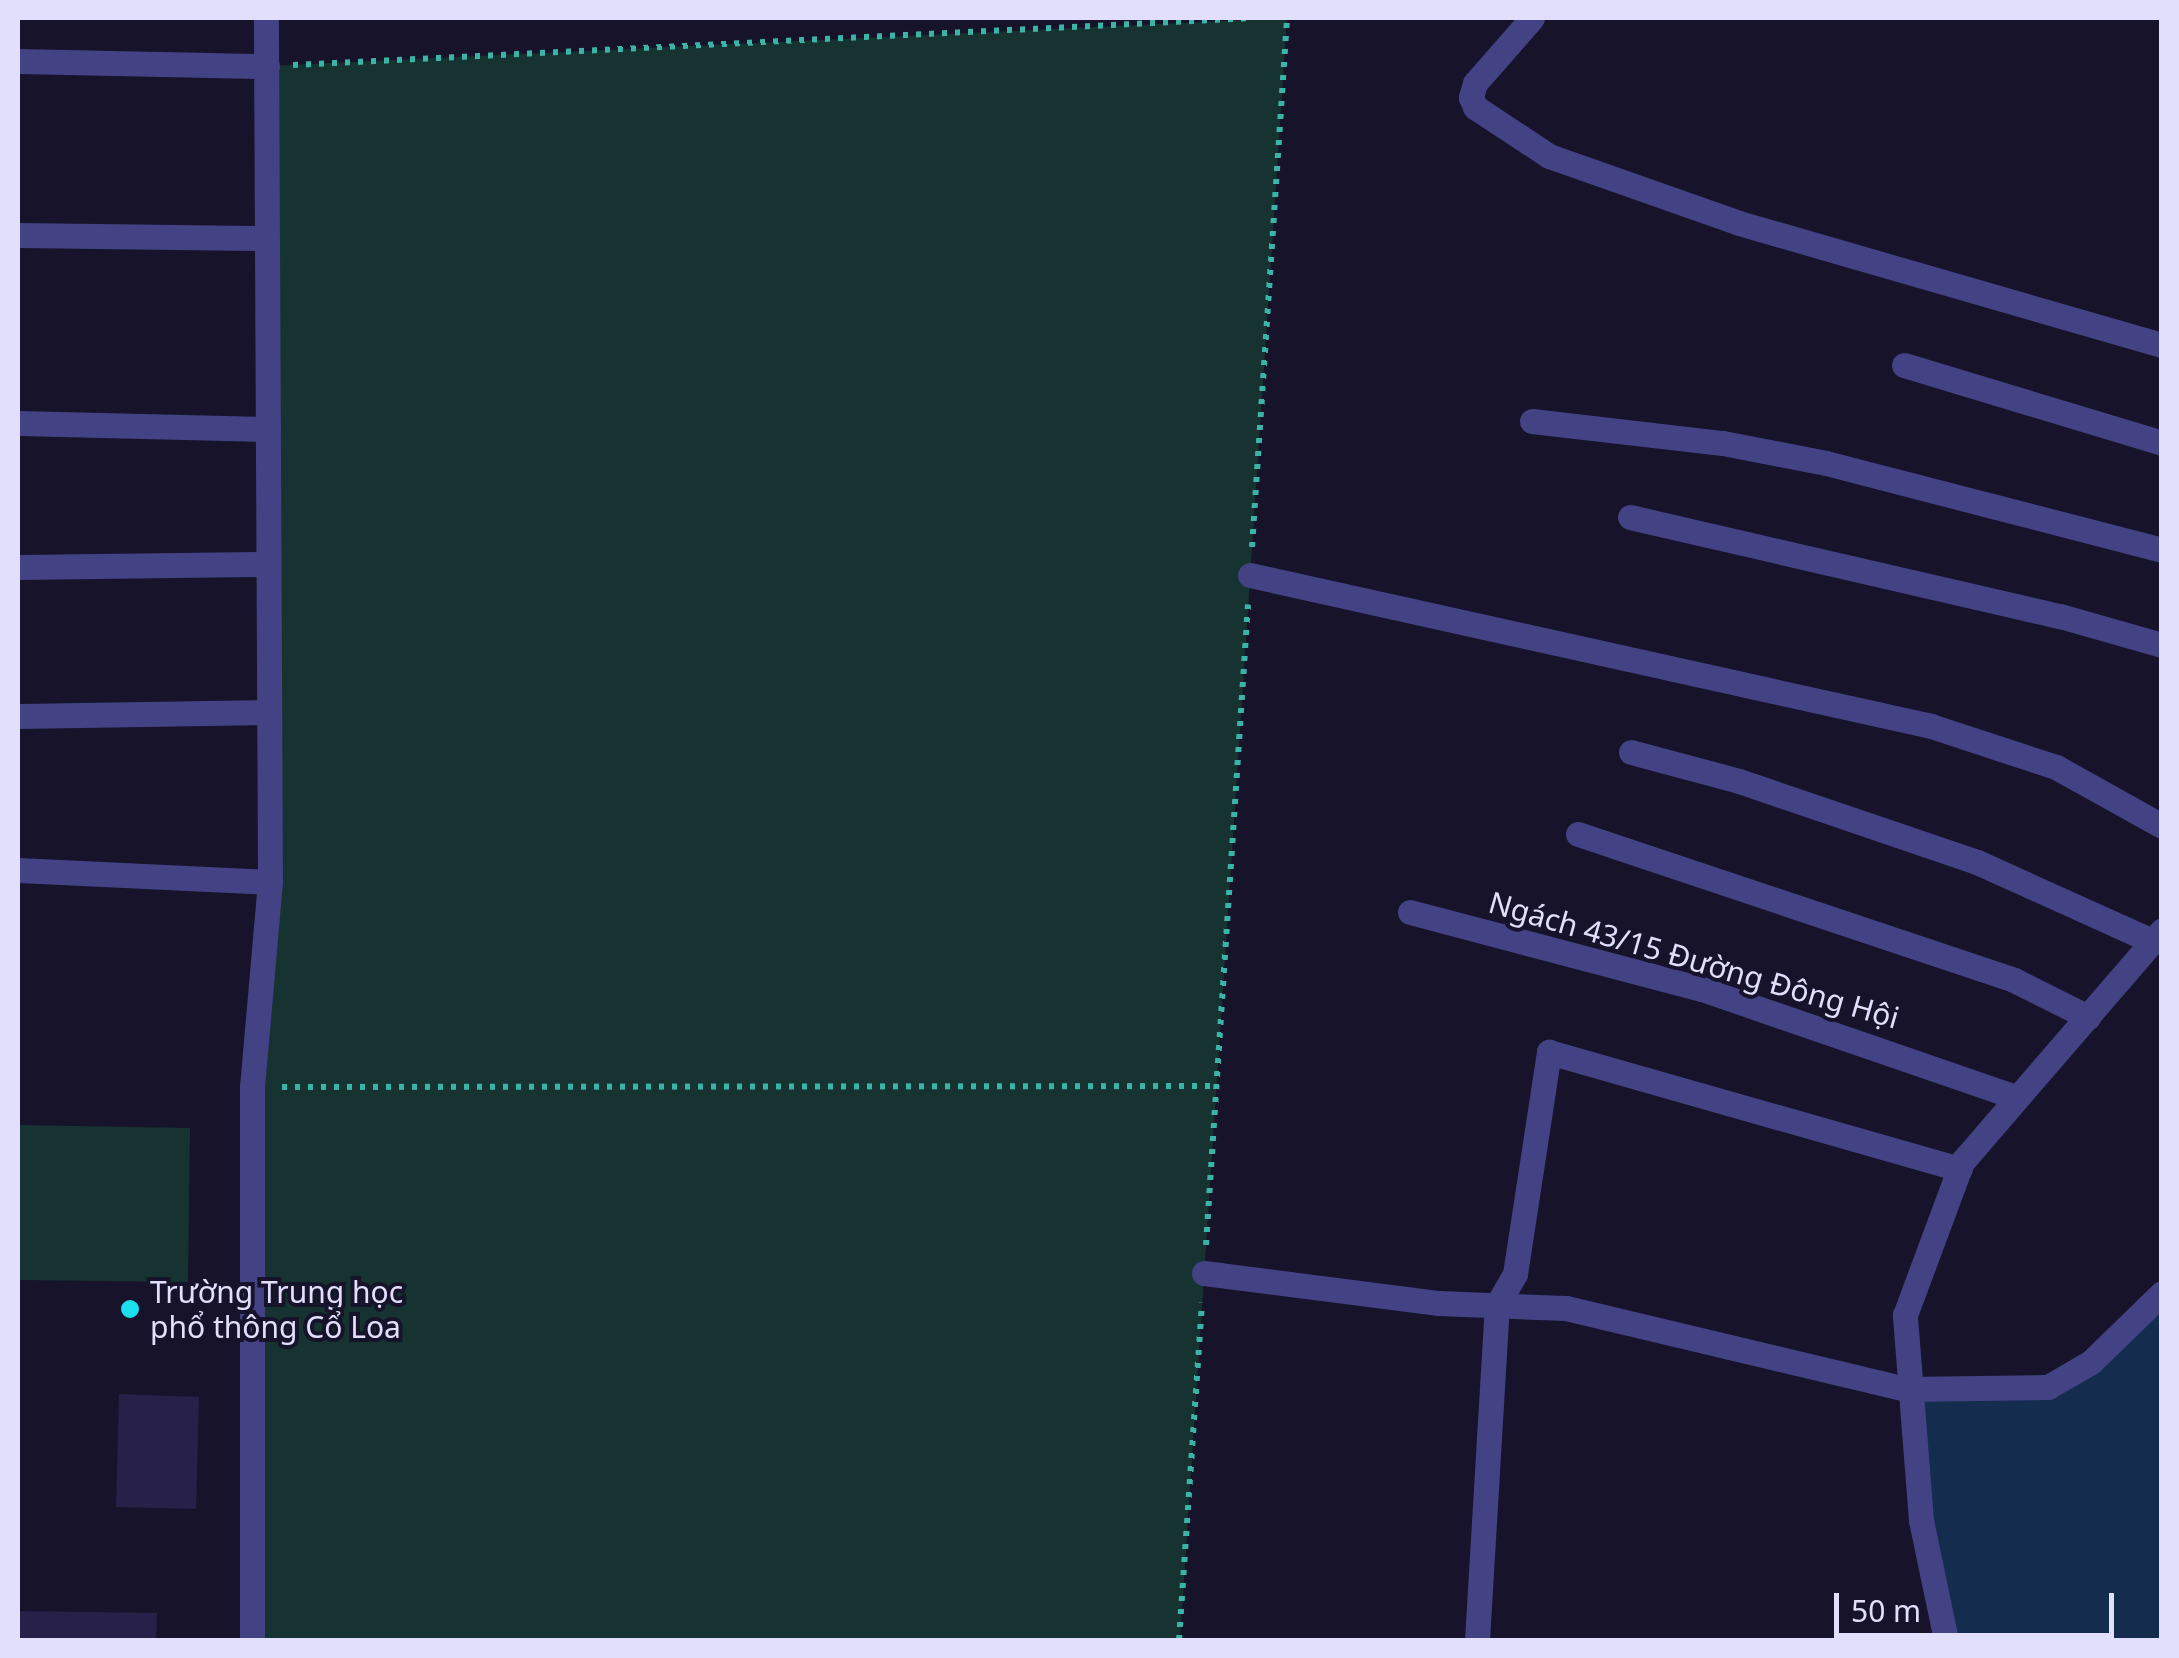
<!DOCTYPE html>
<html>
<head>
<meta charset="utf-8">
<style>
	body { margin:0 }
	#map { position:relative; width:2179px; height:1658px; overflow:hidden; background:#16132a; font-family:"Noto Sans",sans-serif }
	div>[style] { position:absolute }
	.green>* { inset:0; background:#173331 }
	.water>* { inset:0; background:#142c4d }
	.building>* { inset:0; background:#272149 }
	.path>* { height:6px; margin-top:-3px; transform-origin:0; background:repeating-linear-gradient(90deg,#3bb4a8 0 5px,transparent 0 13px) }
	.minor>* { height:25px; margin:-12.5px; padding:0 12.5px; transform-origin:12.5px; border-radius:12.5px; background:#424285 }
	.dots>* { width:28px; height:28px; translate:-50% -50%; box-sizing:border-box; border:5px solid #16132a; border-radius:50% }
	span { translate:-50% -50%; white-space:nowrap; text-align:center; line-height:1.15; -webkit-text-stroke:8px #16132a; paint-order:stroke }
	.street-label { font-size:30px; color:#e1dffc }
	.poi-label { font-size:30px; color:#e1dffc }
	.left { translate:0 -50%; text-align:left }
	.frame { position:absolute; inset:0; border:20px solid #e1dffc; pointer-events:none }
	.scale { position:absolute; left:1834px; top:1593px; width:280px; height:45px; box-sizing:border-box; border:5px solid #e1dffc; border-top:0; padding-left:12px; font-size:30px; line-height:35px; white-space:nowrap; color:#e1dffc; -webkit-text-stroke:8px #16132a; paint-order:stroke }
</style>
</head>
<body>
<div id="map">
	<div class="green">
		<i style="clip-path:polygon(1287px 18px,1180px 1640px,253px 1640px,267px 66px)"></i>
		<i style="clip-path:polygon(18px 1125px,190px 1128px,188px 1282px,18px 1280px)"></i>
	</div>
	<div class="water">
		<i style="clip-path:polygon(2161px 1293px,2161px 1640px,1946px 1640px,1906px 1389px,2048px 1387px)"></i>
	</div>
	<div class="building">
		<i style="clip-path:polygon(119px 1394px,199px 1397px,196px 1509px,116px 1507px)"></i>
		<i style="clip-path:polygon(18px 1611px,157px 1613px,156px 1640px,18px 1640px)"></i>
	</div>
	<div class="path">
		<i style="left:293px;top:65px;width:961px;rotate:-2.8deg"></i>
		<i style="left:1252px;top:547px;width:530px;rotate:-86.21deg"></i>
		<i style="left:282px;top:1087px;width:934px;rotate:-0.06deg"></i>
		<i style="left:1206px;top:1245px;width:642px;rotate:-86.25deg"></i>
		<i style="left:1179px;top:1640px;width:338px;rotate:-86.1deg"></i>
	</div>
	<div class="minor">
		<i style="left:1532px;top:18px;width:86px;rotate:131.2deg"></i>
		<i style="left:1475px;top:83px;width:15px;rotate:106deg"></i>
		<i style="left:1471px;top:97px;width:11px;rotate:68deg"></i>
		<i style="left:1475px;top:107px;width:89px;rotate:33.5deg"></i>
		<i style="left:1549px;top:156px;width:201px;rotate:19.4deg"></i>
		<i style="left:1739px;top:223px;width:440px;rotate:16.1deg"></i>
		<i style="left:18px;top:61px;width:249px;rotate:1.2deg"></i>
		<i style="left:18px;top:235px;width:249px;rotate:0.7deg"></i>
		<i style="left:1904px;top:365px;width:270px;rotate:16.8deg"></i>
		<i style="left:1532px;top:421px;width:192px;rotate:6.6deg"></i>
		<i style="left:1723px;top:443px;width:105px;rotate:11deg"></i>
		<i style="left:1826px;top:463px;width:347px;rotate:14.5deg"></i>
		<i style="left:18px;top:423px;width:250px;rotate:1.4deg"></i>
		<i style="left:1630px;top:517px;width:441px;rotate:13deg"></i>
		<i style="left:2060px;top:616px;width:106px;rotate:15.9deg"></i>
		<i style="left:18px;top:567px;width:249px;rotate:-0.7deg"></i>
		<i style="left:1250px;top:575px;width:698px;rotate:12.5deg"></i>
		<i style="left:1931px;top:726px;width:132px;rotate:18.2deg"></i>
		<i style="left:2056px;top:767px;width:121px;rotate:29.1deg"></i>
		<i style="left:18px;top:716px;width:247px;rotate:-0.9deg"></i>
		<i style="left:1631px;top:752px;width:112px;rotate:15deg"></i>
		<i style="left:1739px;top:781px;width:251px;rotate:18.8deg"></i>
		<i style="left:1977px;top:862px;width:192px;rotate:24.3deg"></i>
		<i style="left:1578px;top:834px;width:460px;rotate:18.5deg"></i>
		<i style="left:2014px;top:980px;width:83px;rotate:26.6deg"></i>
		<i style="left:18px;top:870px;width:252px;rotate:2.7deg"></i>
		<i style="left:1410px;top:912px;width:302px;rotate:14.8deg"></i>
		<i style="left:1702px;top:989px;width:331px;rotate:19deg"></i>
		<i style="left:1204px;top:1273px;width:237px;rotate:7.3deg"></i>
		<i style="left:1439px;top:1303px;width:127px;rotate:2.3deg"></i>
		<i style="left:1566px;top:1308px;width:350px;rotate:13.4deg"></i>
		<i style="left:1906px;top:1389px;width:142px;rotate:-0.8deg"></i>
		<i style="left:2048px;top:1387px;width:50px;rotate:-30.2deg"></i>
		<i style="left:2091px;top:1362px;width:99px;rotate:-44.2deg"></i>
		<i style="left:252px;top:1640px;width:553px;rotate:-90deg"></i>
		<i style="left:252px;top:1087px;width:206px;rotate:-85deg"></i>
		<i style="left:270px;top:882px;width:864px;rotate:-90.27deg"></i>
		<i style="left:1477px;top:1640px;width:336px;rotate:-86.6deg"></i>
		<i style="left:1497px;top:1305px;width:36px;rotate:-60deg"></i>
		<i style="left:1515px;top:1274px;width:225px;rotate:-81.3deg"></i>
		<i style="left:1549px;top:1052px;width:427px;rotate:15.9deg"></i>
		<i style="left:1946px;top:1640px;width:123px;rotate:-101.8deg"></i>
		<i style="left:1921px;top:1520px;width:206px;rotate:-94.5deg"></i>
		<i style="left:1905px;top:1315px;width:163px;rotate:-69.6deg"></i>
		<i style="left:1962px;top:1162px;width:306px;rotate:-49.2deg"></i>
	</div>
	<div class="dots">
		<i style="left:130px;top:1309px;background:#1ae0ed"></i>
	</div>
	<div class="street-label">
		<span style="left:1694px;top:960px;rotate:16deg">Ngách 43/15 Đường Đông Hội</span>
	</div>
	<div class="poi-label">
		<span class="left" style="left:150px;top:1309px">Trường Trung học<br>phổ thông Cổ Loa</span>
	</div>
	<div class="frame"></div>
	<div class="scale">50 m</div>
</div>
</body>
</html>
